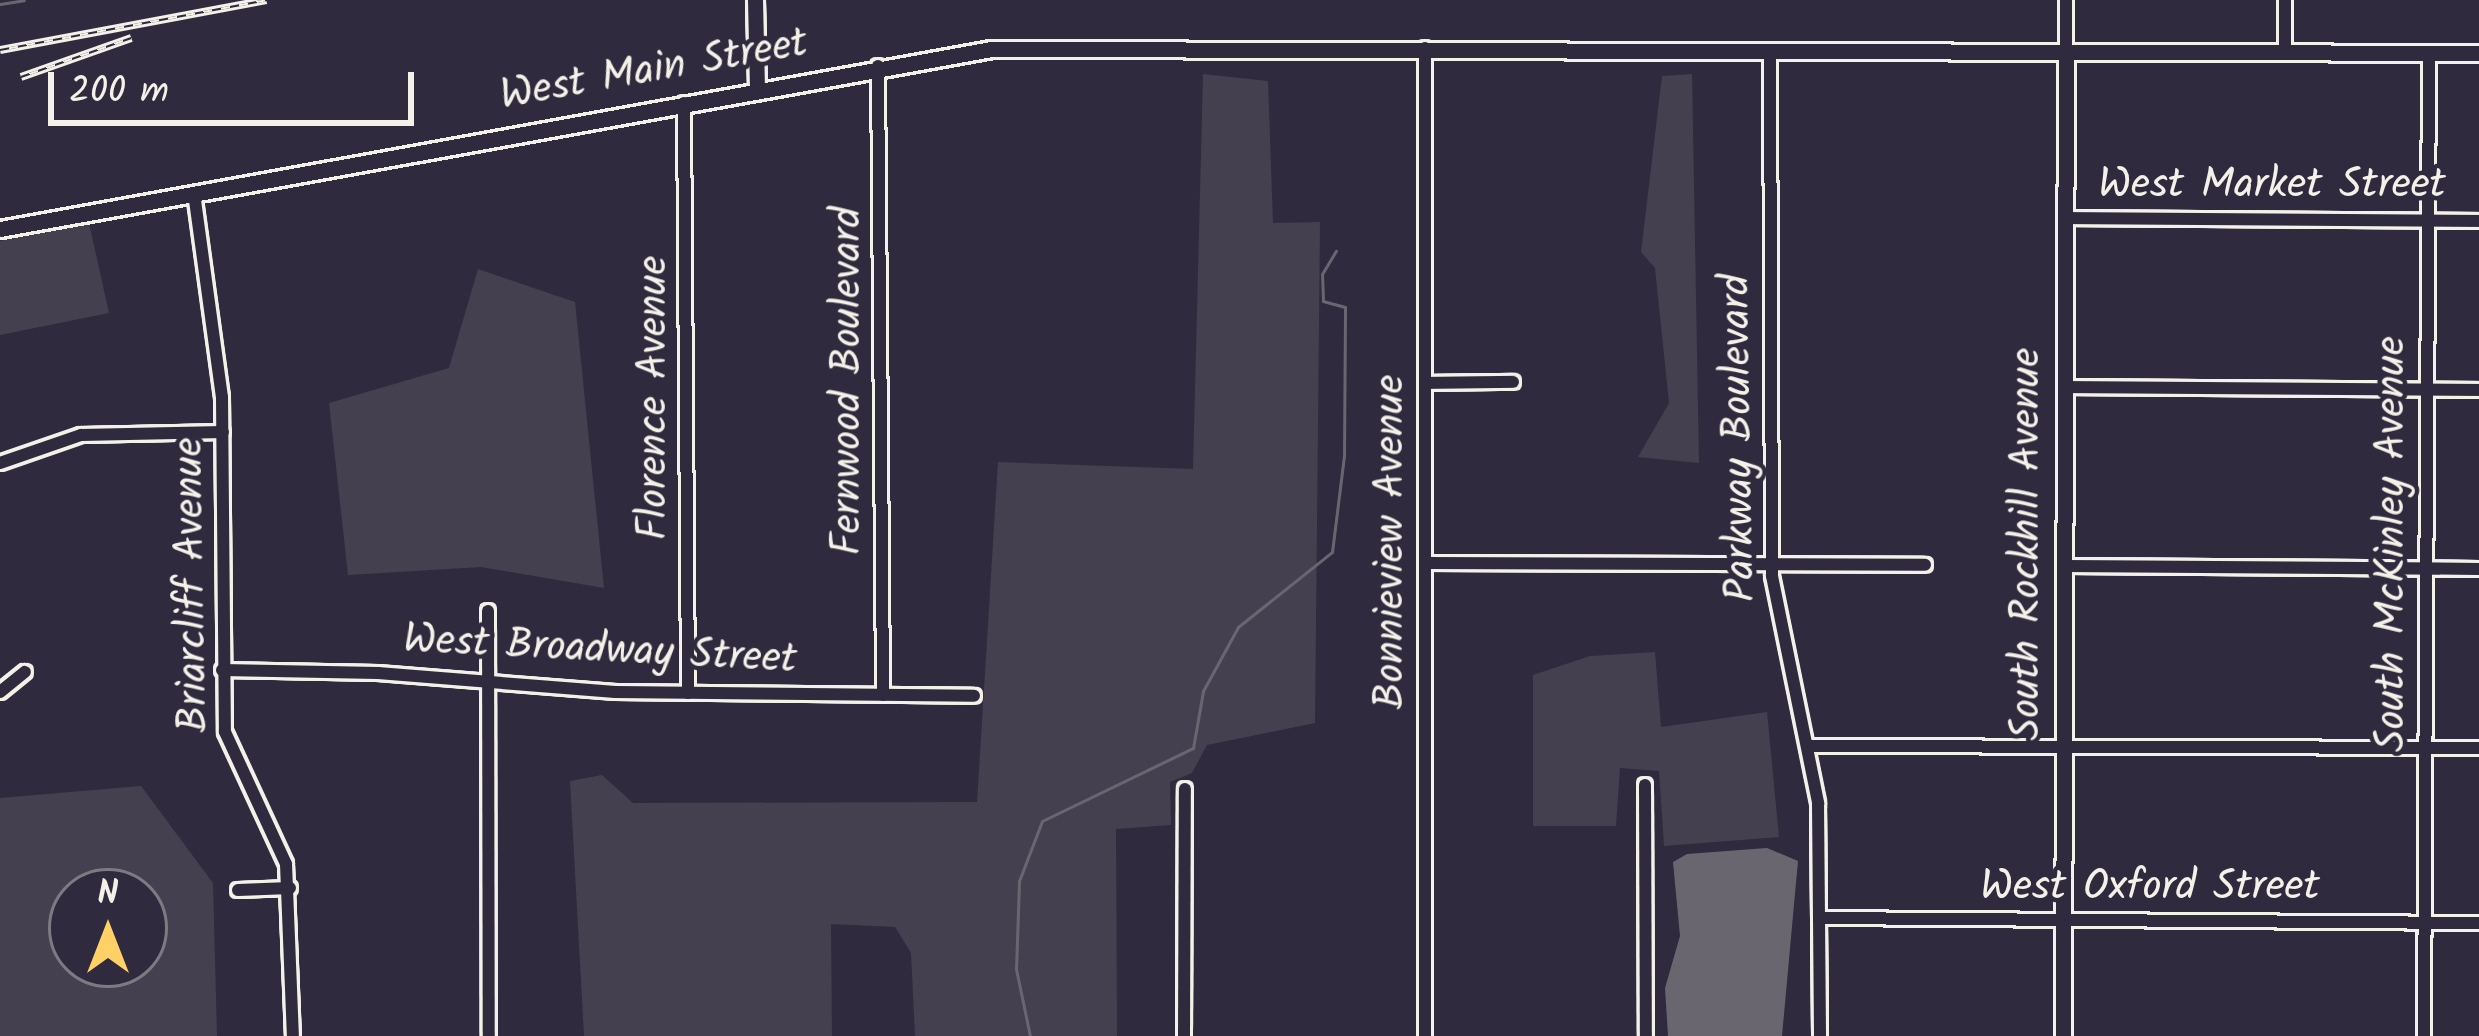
<!DOCTYPE html>
<html>
<head>
<meta charset="utf-8">
<style>
	body { margin:0 }
	#map { position:relative; width:2479px; height:1036px; overflow:hidden; background:#2f2a3d; font-family:Kalam,sans-serif }
	div>[style] { position:absolute }
	.green>* { inset:0; background:#454050 }
	.water>* { inset:0; background:#6a6670 }
	.stream>* { height:3px; margin:-1.5px; padding:0 1.5px; transform-origin:1.5px; border-radius:1.5px; background:#6a6670 }
	.roads { filter:drop-shadow(3px 0 #f4f1e8) drop-shadow(-3px 0 #f4f1e8) drop-shadow(0 3px #f4f1e8) drop-shadow(0 -3px #f4f1e8) }
	.minor>* { height:12px; margin:-6px; padding:0 6px; transform-origin:6px; border-radius:6px; background:#2f2a3d }
	.tertiary>* { height:15px; margin:-7.5px; padding:0 7.5px; transform-origin:7.5px; border-radius:7.5px; background:#2f2a3d }
	.rail>* { height:8px; margin-top:-4px; transform-origin:0; background:repeating-linear-gradient(90deg,#2f2a3d 0 9px,#f4f1e8 0 18px); box-sizing:border-box; border-block:3px solid #f4f1e8 }
	span { translate:-50% -50%; white-space:nowrap; text-align:center; line-height:1.15; -webkit-text-stroke:9px #2f2a3d; paint-order:stroke }
	.street-label { font-size:42px; color:#f4f1e8 }
	.north { position:absolute; left:48px; top:868px; width:120px; height:120px; box-sizing:border-box; background:#2f2a3d; border:3px solid #7e7a81; border-radius:50%; rotate:0deg; font-size:33px; font-weight:700; line-height:48px; text-align:center; color:#f4f1e8 }
	.north::after { content:''; display:block; margin:auto; width:42px; height:54px; background:#ffd166; clip-path:polygon(50% 0,100% 100%,50% 72%,0 100%) }
	.scale { position:absolute; left:48px; top:72px; width:366px; height:54px; box-sizing:border-box; border:6px solid #f4f1e8; border-top:0; padding-left:15px; font-size:36px; line-height:42px; white-space:nowrap; color:#f4f1e8; -webkit-text-stroke:9px #2f2a3d; paint-order:stroke }
</style>
</head>
<body>
<div id="map">
	<div class="green">
		<i style="clip-path:polygon(1203px 74px,1268px 81px,1273px 223px,1320px 222px,1315px 723px,1207px 745px,1192px 773px,1170px 782px,1171px 825px,1116px 829px,1117px 1036px,915px 1036px,911px 953px,895px 927px,831px 924px,832px 1036px,584px 1036px,570px 781px,602px 775px,633px 803px,977px 802px,998px 462px,1193px 469px)"></i>
		<i style="clip-path:polygon(1692px 74px,1699px 463px,1638px 457px,1669px 403px,1655px 268px,1641px 252px,1662px 76px)"></i>
		<i style="clip-path:polygon(89px 223px,109px 313px,0 335px,0 241px)"></i>
		<i style="clip-path:polygon(478px 269px,575px 302px,604px 588px,481px 567px,348px 575px,329px 403px,449px 368px)"></i>
		<i style="clip-path:polygon(1655px 652px,1661px 727px,1767px 712px,1779px 837px,1664px 846px,1659px 771px,1620px 768px,1616px 826px,1533px 826px,1533px 675px,1590px 656px)"></i>
		<i style="clip-path:polygon(evenodd,141px 786px,213px 883px,217px 1036px,0 1036px,0 798px,141px 786px,72px 892px,144px 892px,144px 964px,72px 964px,72px 892px)"></i>
	</div>
	<div class="water">
		<i style="clip-path:polygon(1767px 848px,1798px 861px,1782px 1036px,1668px 1036px,1665px 988px,1680px 936px,1673px 862px,1687px 854px)"></i>
	</div>
	<div class="stream">
		<i style="left:0;top:4px;width:24px;rotate:-9deg"></i>
		<i style="left:1030px;top:1036px;width:68px;rotate:-101.8deg"></i>
		<i style="left:1016px;top:969px;width:88px;rotate:-88deg"></i>
		<i style="left:1019px;top:881px;width:64px;rotate:-69deg"></i>
		<i style="left:1042px;top:821px;width:168px;rotate:-25.8deg"></i>
		<i style="left:1193px;top:748px;width:58px;rotate:-80deg"></i>
		<i style="left:1203px;top:691px;width:73px;rotate:-61.3deg"></i>
		<i style="left:1238px;top:627px;width:120px;rotate:-38.6deg"></i>
		<i style="left:1332px;top:552px;width:98px;rotate:-82.9deg"></i>
		<i style="left:1344px;top:455px;width:148px;rotate:-89.6deg"></i>
		<i style="left:1345px;top:307px;width:23px;rotate:-165deg"></i>
		<i style="left:1323px;top:301px;width:27px;rotate:-92deg"></i>
		<i style="left:1322px;top:274px;width:27px;rotate:-59deg"></i>
	</div>
	<div class="roads">
		<div class="minor">
			<i style="left:2066px;top:0;width:52px;rotate:90deg"></i>
			<i style="left:1770px;top:50px;width:526px;rotate:89.78deg"></i>
			<i style="left:1772px;top:576px;width:232px;rotate:78.5deg"></i>
			<i style="left:1818px;top:803px;width:233px;rotate:89.5deg"></i>
			<i style="left:2285px;top:53px;width:53px;rotate:-90deg"></i>
			<i style="left:878px;top:66px;width:629px;rotate:89.54deg"></i>
			<i style="left:684px;top:103px;width:590px;rotate:89.61deg"></i>
			<i style="left:194px;top:193px;width:206px;rotate:82.2deg"></i>
			<i style="left:222px;top:397px;width:335px;rotate:89.5deg"></i>
			<i style="left:225px;top:732px;width:145px;rotate:65.2deg"></i>
			<i style="left:286px;top:864px;width:172px;rotate:87.7deg"></i>
			<i style="left:2065px;top:218px;width:414px;rotate:0.4deg"></i>
			<i style="left:1426px;top:383px;width:87px;rotate:-0.7deg"></i>
			<i style="left:2065px;top:387px;width:414px;rotate:0.4deg"></i>
			<i style="left:0;top:463px;width:86px;rotate:-19.1deg"></i>
			<i style="left:81px;top:435px;width:142px;rotate:-1.2deg"></i>
			<i style="left:1426px;top:563px;width:499px;rotate:0.2deg"></i>
			<i style="left:2065px;top:566px;width:414px;rotate:0.4deg"></i>
			<i style="left:488px;top:611px;width:425px;rotate:89.9deg"></i>
			<i style="left:222px;top:670px;width:156px;rotate:1.1deg"></i>
			<i style="left:378px;top:673px;width:238px;rotate:4.6deg"></i>
			<i style="left:615px;top:692px;width:359px;rotate:0.6deg"></i>
			<i style="left:0;top:692px;width:32px;rotate:-39deg"></i>
			<i style="left:1809px;top:746px;width:670px;rotate:0.17deg"></i>
			<i style="left:1645px;top:785px;width:251px;rotate:89.8deg"></i>
			<i style="left:238px;top:890px;width:52px;rotate:-2.2deg"></i>
			<i style="left:1821px;top:918px;width:658px;rotate:0.44deg"></i>
			<i style="left:1184px;top:1036px;width:247px;rotate:-89.8deg"></i>
			<i style="left:1425px;top:1036px;width:988px;rotate:-90deg"></i>
			<i style="left:2424px;top:1036px;width:983px;rotate:-89.71deg"></i>
		</div>
		<div class="tertiary">
			<i style="left:755px;top:0;width:89px;rotate:88.7deg"></i>
			<i style="left:0;top:229px;width:1007px;rotate:-10.29deg"></i>
			<i style="left:991px;top:49px;width:1488px;rotate:0.15deg"></i>
			<i style="left:2063px;top:1036px;width:984px;rotate:-89.83deg"></i>
		</div>
	</div>
	<div class="rail">
		<i style="left:0;top:50px;width:271px;rotate:-10.6deg"></i>
		<i style="left:21px;top:77px;width:117px;rotate:-19.5deg"></i>
	</div>
	<div class="street-label">
		<span style="left:654px;top:71px;rotate:-10deg">West Main Street</span>
		<span style="left:2272px;top:186px">West Market Street</span>
		<span style="left:849px;top:381px;rotate:-90deg">Fernwood Boulevard</span>
		<span style="left:655px;top:398px;rotate:-90deg">Florence Avenue</span>
		<span style="left:1740px;top:438px;rotate:-91deg">Parkway Boulevard</span>
		<span style="left:1392px;top:542px;rotate:-90deg">Bonnieview Avenue</span>
		<span style="left:2028px;top:544px;rotate:-90deg">South Rockhill Avenue</span>
		<span style="left:2393px;top:544px;rotate:-90deg">South McKinley Avenue</span>
		<span style="left:193px;top:585px;rotate:-91deg">Briarcliff Avenue</span>
		<span style="left:600px;top:651px;rotate:3deg">West Broadway Street</span>
		<span style="left:2150px;top:888px">West Oxford Street</span>
	</div>
	<div class="north">N</div>
	<div class="scale">200 m</div>
</div>
</body>
</html>
